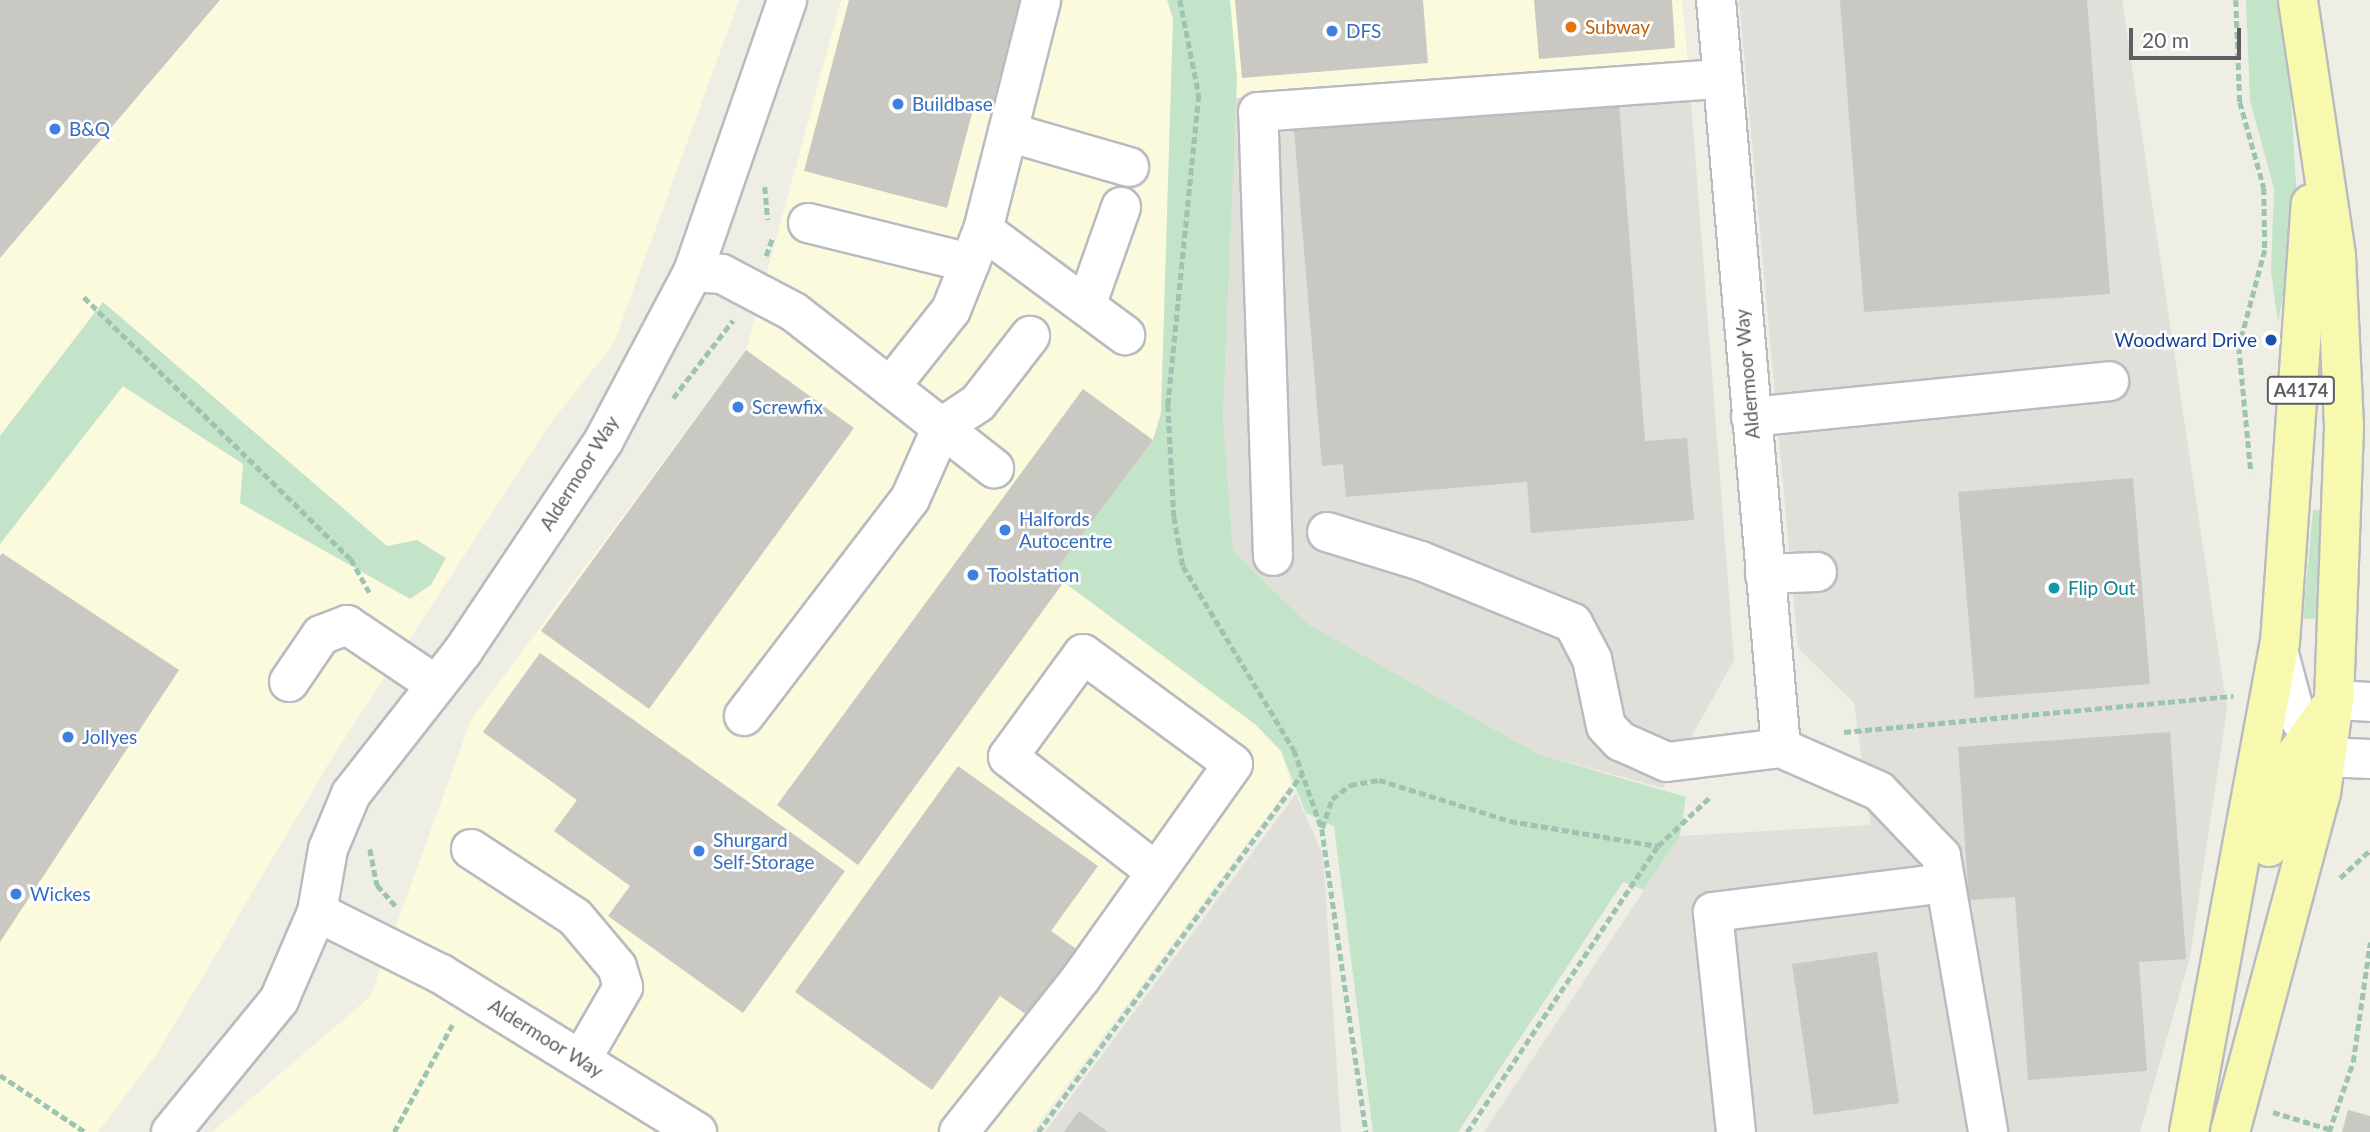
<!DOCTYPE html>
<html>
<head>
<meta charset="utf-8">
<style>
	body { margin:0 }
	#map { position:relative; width:2370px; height:1132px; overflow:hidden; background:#eeeee5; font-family:Lato,sans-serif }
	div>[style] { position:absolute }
	.commercial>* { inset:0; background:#fbfadc }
	.industrial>* { inset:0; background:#e0dfd9 }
	.green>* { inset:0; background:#c3e4c9 }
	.building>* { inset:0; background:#c9c8c2 }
	.path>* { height:4.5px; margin-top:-2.25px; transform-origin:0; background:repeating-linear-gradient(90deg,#9cc4b0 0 7px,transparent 0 10.5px) }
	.roads { filter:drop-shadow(2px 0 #b9bbc0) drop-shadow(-2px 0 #b9bbc0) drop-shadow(0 2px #b9bbc0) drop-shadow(0 -2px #b9bbc0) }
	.minor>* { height:38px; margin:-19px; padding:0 19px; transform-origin:19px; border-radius:19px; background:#fff }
	.major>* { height:38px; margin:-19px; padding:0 19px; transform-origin:19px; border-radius:19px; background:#f7f9ae }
	.dots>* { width:19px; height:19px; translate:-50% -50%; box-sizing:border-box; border:4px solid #fff; border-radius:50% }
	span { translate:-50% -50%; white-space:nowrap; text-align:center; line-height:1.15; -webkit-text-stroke:5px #fff; paint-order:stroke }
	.shield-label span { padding:2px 5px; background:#fff; border:2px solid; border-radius:5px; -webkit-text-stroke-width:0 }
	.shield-label { font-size:18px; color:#5c5e64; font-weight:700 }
	.food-label { font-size:19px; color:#c56008 }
	.left { translate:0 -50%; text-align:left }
	.shop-label { font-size:19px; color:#366cbe }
	.transit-label { font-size:19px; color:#164399 }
	.right { translate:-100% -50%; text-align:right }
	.street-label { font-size:19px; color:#5c5e64 }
	.culture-label { font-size:19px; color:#0d838f }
	.scale { position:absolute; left:2129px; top:28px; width:112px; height:32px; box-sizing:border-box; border:4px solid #5c5e64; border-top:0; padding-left:9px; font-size:21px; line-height:24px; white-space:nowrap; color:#5c5e64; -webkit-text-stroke:5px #fff; paint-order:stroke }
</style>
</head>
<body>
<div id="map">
	<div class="commercial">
		<i style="clip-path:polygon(0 0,739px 0,614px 343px,550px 424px,330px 761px,160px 1049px,98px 1132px,0 1132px,0 544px,122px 386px,243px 464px,410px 598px,417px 540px,387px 546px,103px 303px,0 436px)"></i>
		<i style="clip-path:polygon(841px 0,1167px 0,1173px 19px,1161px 413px,1153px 440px,1053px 574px,1256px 725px,1281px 751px,1291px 784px,1032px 1132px,212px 1132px,370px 997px,471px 720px,746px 350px)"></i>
		<i style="clip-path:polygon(1230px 0,1682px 0,1688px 64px,1236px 98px)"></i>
	</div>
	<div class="industrial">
		<i style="clip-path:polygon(1739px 0,2122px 0,2227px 709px,2190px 957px,2140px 1132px,1484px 1132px,1680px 836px,1871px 825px,1854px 703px,1798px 648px)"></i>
		<i style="clip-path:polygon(1688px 64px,1734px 660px,1663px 788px,1538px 754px,1308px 624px,1233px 551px,1223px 417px,1236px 98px)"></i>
		<i style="clip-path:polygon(1296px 794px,1323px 855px,1341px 1132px,1045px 1132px)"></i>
	</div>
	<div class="green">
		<i style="clip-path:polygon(1167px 0,1230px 0,1237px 78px,1223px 417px,1233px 551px,1308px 624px,1538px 754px,1686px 797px,1680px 836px,1644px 890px,1623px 882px,1458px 1132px,1373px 1132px,1334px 826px,1306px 813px,1281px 751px,1256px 725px,1053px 574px,1153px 440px,1161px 413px,1173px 19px)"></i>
		<i style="clip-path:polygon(2246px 0,2277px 0,2290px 84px,2298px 215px,2278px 323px,2271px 271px,2274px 189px,2250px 100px)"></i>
		<i style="clip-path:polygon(103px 302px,387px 546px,417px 540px,446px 558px,431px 585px,410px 599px,240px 503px,243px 464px,123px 386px,0 544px,0 436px)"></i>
		<i style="clip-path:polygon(2313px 510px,2324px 510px,2322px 620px,2303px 618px)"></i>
	</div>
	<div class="building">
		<i style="clip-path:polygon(0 0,220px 0,0 258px)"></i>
		<i style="clip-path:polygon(849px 0,1020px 0,992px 107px,975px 102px,947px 208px,804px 171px)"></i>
		<i style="clip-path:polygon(1235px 0,1423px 0,1428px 63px,1242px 78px)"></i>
		<i style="clip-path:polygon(1534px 0,1672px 0,1675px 48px,1539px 59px)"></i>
		<i style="clip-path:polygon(1840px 0,2087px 0,2110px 294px,1864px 312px)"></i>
		<i style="clip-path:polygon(1619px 104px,1645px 441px,1687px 438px,1694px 520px,1531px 533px,1527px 482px,1346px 497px,1343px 464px,1322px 466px,1294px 130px)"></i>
		<i style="clip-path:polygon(746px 350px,854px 428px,649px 709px,541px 631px)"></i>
		<i style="clip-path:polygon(1083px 389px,1153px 440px,1053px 574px,1063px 583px,858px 865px,777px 805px)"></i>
		<i style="clip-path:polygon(2133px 478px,2150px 684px,1975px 698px,1958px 492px)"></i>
		<i style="clip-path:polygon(2px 553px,179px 670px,0 942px,0 556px)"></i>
		<i style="clip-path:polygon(540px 653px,845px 871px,743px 1013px,608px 916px,630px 886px,554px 831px,577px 800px,483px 732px)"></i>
		<i style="clip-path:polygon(2170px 732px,2186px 959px,2139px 962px,2147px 1071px,2028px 1080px,2015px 897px,1969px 900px,1958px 747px)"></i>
		<i style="clip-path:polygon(958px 766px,1098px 866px,1051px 931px,1082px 953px,1034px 1020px,1000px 996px,932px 1090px,795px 992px)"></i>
		<i style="clip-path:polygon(1877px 952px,1899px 1103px,1814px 1115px,1792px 964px)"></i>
		<i style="clip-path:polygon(2348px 1110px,2370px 1116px,2370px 1132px,2342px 1132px)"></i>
		<i style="clip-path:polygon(1079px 1111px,1108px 1132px,1064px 1132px)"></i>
	</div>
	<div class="path">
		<i style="left:1180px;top:0;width:97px;rotate:78.7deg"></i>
		<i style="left:1199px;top:95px;width:312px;rotate:95.7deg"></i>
		<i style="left:1168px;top:405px;width:112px;rotate:86.9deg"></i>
		<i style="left:1174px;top:517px;width:50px;rotate:79.6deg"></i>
		<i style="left:1183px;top:566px;width:215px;rotate:58.9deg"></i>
		<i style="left:1294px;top:750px;width:84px;rotate:70.5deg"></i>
		<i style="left:1322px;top:829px;width:306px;rotate:81.7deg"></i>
		<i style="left:2236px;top:0;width:102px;rotate:87.8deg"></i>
		<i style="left:2240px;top:102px;width:89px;rotate:74.4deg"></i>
		<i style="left:2264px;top:188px;width:62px;rotate:89.1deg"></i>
		<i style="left:2265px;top:250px;width:100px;rotate:105deg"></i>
		<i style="left:2239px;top:347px;width:126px;rotate:84.5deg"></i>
		<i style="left:765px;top:187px;width:33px;rotate:85deg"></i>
		<i style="left:766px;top:256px;width:18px;rotate:-71deg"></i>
		<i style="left:84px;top:297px;width:374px;rotate:44.5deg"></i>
		<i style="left:351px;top:559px;width:38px;rotate:61deg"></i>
		<i style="left:673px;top:398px;width:98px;rotate:-52.4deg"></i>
		<i style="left:1844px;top:732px;width:391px;rotate:-5.3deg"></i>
		<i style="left:1322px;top:828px;width:31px;rotate:-71deg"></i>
		<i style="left:1332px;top:799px;width:23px;rotate:-38deg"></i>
		<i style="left:1350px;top:785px;width:29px;rotate:-10deg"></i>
		<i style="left:1379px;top:780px;width:137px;rotate:17.4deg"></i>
		<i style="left:1510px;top:821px;width:150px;rotate:9.6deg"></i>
		<i style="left:370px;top:849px;width:37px;rotate:79deg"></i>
		<i style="left:377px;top:885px;width:31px;rotate:48deg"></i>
		<i style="left:2340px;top:878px;width:41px;rotate:-43deg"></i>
		<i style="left:0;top:1075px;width:102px;rotate:33.8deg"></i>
		<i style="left:2273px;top:1112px;width:59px;rotate:16.9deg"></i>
		<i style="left:394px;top:1132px;width:122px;rotate:-61.5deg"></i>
		<i style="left:1038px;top:1132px;width:445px;rotate:-53.6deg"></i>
		<i style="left:1467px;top:1132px;width:344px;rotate:-56.3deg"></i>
		<i style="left:1658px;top:846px;width:71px;rotate:-43.3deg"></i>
		<i style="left:2329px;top:1132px;width:74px;rotate:-71.1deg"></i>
		<i style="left:2353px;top:1062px;width:121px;rotate:-81.9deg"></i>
	</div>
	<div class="roads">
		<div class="minor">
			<i style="left:1716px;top:0;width:751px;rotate:85.03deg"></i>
			<i style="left:1008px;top:132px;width:126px;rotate:16.1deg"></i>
			<i style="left:808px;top:223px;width:167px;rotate:13.9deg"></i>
			<i style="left:983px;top:230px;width:177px;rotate:36.5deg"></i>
			<i style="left:693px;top:272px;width:29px;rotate:4deg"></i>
			<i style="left:722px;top:274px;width:81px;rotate:27.8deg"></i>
			<i style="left:794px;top:312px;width:254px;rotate:38deg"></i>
			<i style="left:1086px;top:306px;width:105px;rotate:-70.5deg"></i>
			<i style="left:890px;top:387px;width:98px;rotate:-51.6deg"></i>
			<i style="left:951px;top:310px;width:86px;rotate:-68.2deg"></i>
			<i style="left:983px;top:230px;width:237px;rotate:-75.8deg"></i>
			<i style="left:1751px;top:417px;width:360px;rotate:-5.7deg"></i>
			<i style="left:1327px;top:532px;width:98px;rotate:17.1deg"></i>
			<i style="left:1421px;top:561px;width:164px;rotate:22.2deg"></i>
			<i style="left:1573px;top:623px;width:41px;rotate:62.2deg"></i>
			<i style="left:1592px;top:659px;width:68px;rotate:78.2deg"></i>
			<i style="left:1606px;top:726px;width:21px;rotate:47deg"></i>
			<i style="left:1620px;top:741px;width:51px;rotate:24.1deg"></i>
			<i style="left:1667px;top:762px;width:115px;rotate:-7deg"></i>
			<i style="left:1781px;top:748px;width:107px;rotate:23.7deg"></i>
			<i style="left:1879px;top:791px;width:90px;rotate:46.4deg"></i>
			<i style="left:1941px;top:856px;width:280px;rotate:80.3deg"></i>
			<i style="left:1273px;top:556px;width:444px;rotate:-91.9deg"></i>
			<i style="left:1258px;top:112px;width:465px;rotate:-4.1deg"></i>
			<i style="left:1765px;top:574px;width:52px;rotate:-2.2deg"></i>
			<i style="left:2279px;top:654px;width:58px;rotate:75deg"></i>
			<i style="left:2294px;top:710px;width:56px;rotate:57.4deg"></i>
			<i style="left:2324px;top:757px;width:46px;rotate:2.5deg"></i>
			<i style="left:289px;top:682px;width:57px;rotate:-55.8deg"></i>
			<i style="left:321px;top:635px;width:28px;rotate:-21deg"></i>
			<i style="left:347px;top:625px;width:107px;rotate:34deg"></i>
			<i style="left:2334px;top:700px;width:36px;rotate:3deg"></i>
			<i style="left:744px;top:716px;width:273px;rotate:-52.6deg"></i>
			<i style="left:910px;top:499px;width:79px;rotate:-66deg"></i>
			<i style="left:942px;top:427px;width:43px;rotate:-33.7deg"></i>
			<i style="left:978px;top:403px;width:85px;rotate:-52.2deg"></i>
			<i style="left:471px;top:849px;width:124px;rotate:33.2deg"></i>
			<i style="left:575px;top:917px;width:65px;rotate:50deg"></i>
			<i style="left:617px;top:967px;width:21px;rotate:73deg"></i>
			<i style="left:623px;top:987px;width:84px;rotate:119.9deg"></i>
			<i style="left:317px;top:912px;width:139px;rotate:26.6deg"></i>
			<i style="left:441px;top:974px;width:301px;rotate:31.7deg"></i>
			<i style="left:171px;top:1132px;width:171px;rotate:-50.7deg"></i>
			<i style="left:279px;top:1000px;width:96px;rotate:-66.6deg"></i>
			<i style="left:317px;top:912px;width:64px;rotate:-80.1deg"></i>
			<i style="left:328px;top:849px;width:60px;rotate:-67.3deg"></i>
			<i style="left:351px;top:794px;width:182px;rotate:-51.9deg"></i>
			<i style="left:463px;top:651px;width:254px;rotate:-56.2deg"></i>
			<i style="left:604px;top:440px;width:190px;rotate:-62.1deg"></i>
			<i style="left:693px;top:272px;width:288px;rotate:-70.9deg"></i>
			<i style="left:959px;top:1132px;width:196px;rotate:-51.6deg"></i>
			<i style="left:1081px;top:978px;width:262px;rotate:-54.6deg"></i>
			<i style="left:1233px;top:764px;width:186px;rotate:-143.7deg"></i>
			<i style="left:1083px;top:654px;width:127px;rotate:126.1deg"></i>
			<i style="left:1008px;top:757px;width:187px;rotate:37.8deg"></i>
			<i style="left:1736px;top:1132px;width:221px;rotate:-96deg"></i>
			<i style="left:1713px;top:912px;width:234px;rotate:-7.1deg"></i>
		</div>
		<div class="major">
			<i style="left:2269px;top:847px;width:93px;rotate:-74.5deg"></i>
			<i style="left:2294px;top:757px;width:57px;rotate:-54.3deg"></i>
			<i style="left:2189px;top:1132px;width:497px;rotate:-79.5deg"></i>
			<i style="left:2280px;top:643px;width:440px;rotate:-86deg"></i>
			<i style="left:2230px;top:1132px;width:351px;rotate:-75deg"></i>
			<i style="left:2321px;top:793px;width:94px;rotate:-82deg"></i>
			<i style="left:2334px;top:700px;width:274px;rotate:-87.9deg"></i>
			<i style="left:2344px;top:426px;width:171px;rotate:-92.7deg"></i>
			<i style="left:2336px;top:255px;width:258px;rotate:-98.5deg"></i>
		</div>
	</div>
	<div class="dots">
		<i style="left:1571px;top:27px;background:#e8710a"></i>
		<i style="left:1332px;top:31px;background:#3f7fe0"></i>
		<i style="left:898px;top:104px;background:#3f7fe0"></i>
		<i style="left:55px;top:129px;background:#3f7fe0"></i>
		<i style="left:2271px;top:340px;background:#1a4fb4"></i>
		<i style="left:738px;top:407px;background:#3f7fe0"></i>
		<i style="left:1005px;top:530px;background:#3f7fe0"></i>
		<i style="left:973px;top:575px;background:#3f7fe0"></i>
		<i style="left:2054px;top:588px;background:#0f9aa8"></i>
		<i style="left:68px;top:737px;background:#3f7fe0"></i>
		<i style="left:699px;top:851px;background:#3f7fe0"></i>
		<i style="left:16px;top:894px;background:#3f7fe0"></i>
	</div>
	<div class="shield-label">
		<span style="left:2301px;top:390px">A4174</span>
	</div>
	<div class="food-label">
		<span class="left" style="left:1585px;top:27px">Subway</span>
	</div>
	<div class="shop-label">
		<span class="left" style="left:1346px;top:31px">DFS</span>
		<span class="left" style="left:912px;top:104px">Buildbase</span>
		<span class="left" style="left:69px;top:129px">B&amp;Q</span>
		<span class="left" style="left:752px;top:407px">Screwfix</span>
		<span class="left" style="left:1019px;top:530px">Halfords<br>Autocentre</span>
		<span class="left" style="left:987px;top:575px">Toolstation</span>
		<span class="left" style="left:82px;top:737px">Jollyes</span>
		<span class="left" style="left:713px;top:851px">Shurgard<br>Self-Storage</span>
		<span class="left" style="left:30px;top:894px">Wickes</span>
	</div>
	<div class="transit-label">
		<span class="right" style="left:2257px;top:340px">Woodward Drive</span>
	</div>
	<div class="street-label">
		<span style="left:1747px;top:374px;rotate:-95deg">Aldermoor Way</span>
		<span style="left:579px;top:473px;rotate:-58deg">Aldermoor Way</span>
		<span style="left:546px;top:1038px;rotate:32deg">Aldermoor Way</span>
	</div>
	<div class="culture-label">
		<span class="left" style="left:2068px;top:588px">Flip Out</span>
	</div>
	<div class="scale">20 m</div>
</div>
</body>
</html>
